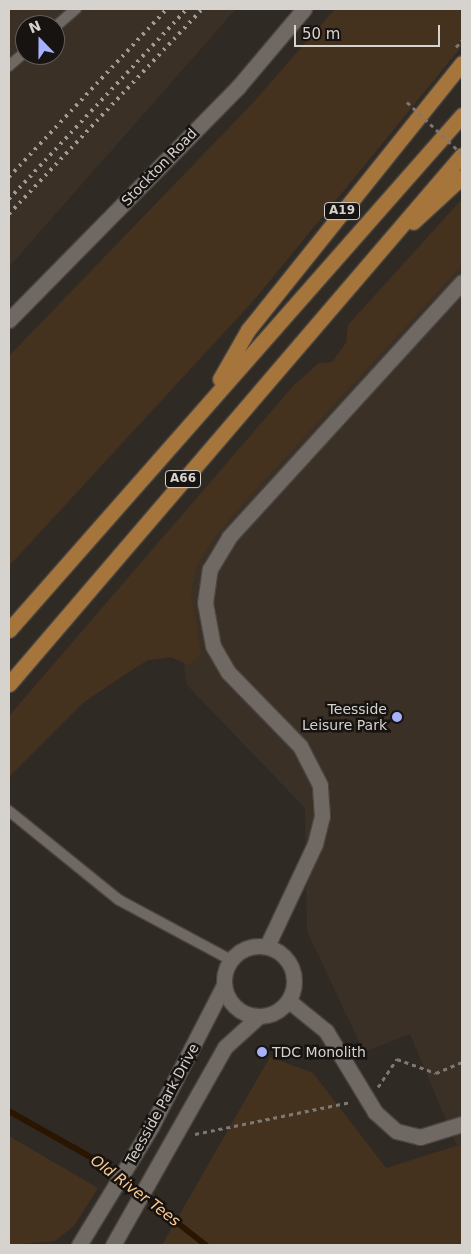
<!DOCTYPE html>
<html>
<head>
<meta charset="utf-8">
<style>
	body { margin:0 }
	#map { position:relative; width:471px; height:1254px; overflow:hidden; background:#302a25; font-family:"DejaVu Sans",sans-serif }
	div>[style] { position:absolute }
	.built>* { inset:0; background:#3a3026 }
	.green>* { inset:0; background:#44321f }
	.stream>* { height:5.5px; margin:-2.75px; padding:0 2.75px; transform-origin:2.75px; border-radius:2.75px; background:#2a1600 }
	.path>* { height:3px; margin-top:-1.5px; transform-origin:0; background:repeating-linear-gradient(90deg,#7d7873 0 4px,transparent 0 8px) }
	.roads { filter:drop-shadow(1px 0 #494540) drop-shadow(-1px 0 #494540) drop-shadow(0 1px #494540) drop-shadow(0 -1px #494540) }
	.service>* { height:10px; margin:-5px; padding:0 5px; transform-origin:5px; border-radius:5px; background:#706963 }
	.minor>* { height:15px; margin:-7.5px; padding:0 7.5px; transform-origin:7.5px; border-radius:7.5px; background:#706963 }
	.minor>.ring { margin:-7.5px; padding:0; box-sizing:content-box; background:none; border:15px solid #706963; border-radius:50% }
	.secondary>* { height:15px; margin:-7.5px; padding:0 7.5px; transform-origin:7.5px; border-radius:7.5px; background:#706963 }
	.trunk>* { height:15px; margin:-7.5px; padding:0 7.5px; transform-origin:7.5px; border-radius:7.5px; background:#a6753c }
	.rail>* { height:4px; margin-top:-2px; transform-origin:0; background:repeating-linear-gradient(90deg,#9f9b96 0 2.5px,transparent 0 7.5px) }
	.path-bridge>* { height:3px; margin-top:-1.5px; transform-origin:0; background:repeating-linear-gradient(90deg,#7d7873 0 4px,transparent 0 8px) }
	.dots>* { width:14px; height:14px; translate:-50% -50%; box-sizing:border-box; border:2px solid #161311; border-radius:50% }
	span { translate:-50% -50%; white-space:nowrap; text-align:center; line-height:1.15; -webkit-text-stroke:5px #161311; paint-order:stroke }
	.shield-label span { padding:1px 4px; background:#161311; border:1px solid; border-radius:4px; -webkit-text-stroke-width:0 }
	.shield-label { font-size:12px; color:#d6d2ce; font-weight:700 }
	.street-label { font-size:14px; color:#d6d2ce }
	.poi-label { font-size:14px; color:#d6d2ce }
	.right { translate:-100% -50%; text-align:right }
	.left { translate:0 -50%; text-align:left }
	.water-label { font-size:15px; color:#fbc892; font-style:italic }
	.frame { position:absolute; inset:0; border:10px solid #d6d2ce; pointer-events:none }
	.north { position:absolute; left:15px; top:15px; width:50px; height:50px; box-sizing:border-box; background:#161311; border:1px solid #635f5d; border-radius:50%; rotate:338deg; font-size:14px; font-weight:700; line-height:20px; text-align:center; color:#d6d2ce }
	.north::after { content:''; display:block; margin:auto; width:18px; height:22px; background:#a7b1fc; clip-path:polygon(50% 0,100% 100%,50% 72%,0 100%) }
	.scale { position:absolute; left:294px; top:25px; width:146px; height:22px; box-sizing:border-box; border:2px solid #d6d2ce; border-top:0; padding-left:6px; font-size:15px; line-height:18px; white-space:nowrap; color:#d6d2ce; -webkit-text-stroke:4px #161311; paint-order:stroke }
</style>
</head>
<body>
<div id="map">
	<div class="built">
		<i style="clip-path:polygon(evenodd,9px 9px,236px 9px,9px 267px,9px 9px,25px 25px,55px 25px,55px 55px,25px 55px,25px 25px)"></i>
		<i style="clip-path:polygon(462px 257px,462px 1144px,457px 1146px,410px 1034px,364px 1052px,307px 931px,305px 808px,187px 685px,175px 601px,210px 526px)"></i>
	</div>
	<div class="green">
		<i style="clip-path:polygon(335px 9px,462px 9px,462px 46px,255px 299px,9px 566px,9px 356px,250px 106px)"></i>
		<i style="clip-path:polygon(462px 199px,462px 265px,246px 500px,215px 536px,196px 567px,191px 593px,201px 652px,189px 665px,171px 657px,148px 660px,121px 677px,83px 703px,9px 777px,9px 716px,293px 386px,319px 363px,332px 362px,346px 343px,348px 325px)"></i>
		<i style="clip-path:polygon(270px 1057px,313px 1073px,386px 1168px,462px 1144px,462px 1245px,162px 1245px)"></i>
		<i style="clip-path:polygon(9px 1136px,98px 1188px,74px 1226px,55px 1241px,9px 1245px)"></i>
	</div>
	<div class="stream">
		<i style="left:9px;top:1111px;width:108px;rotate:29.4deg"></i>
		<i style="left:103px;top:1164px;width:131px;rotate:38.2deg"></i>
	</div>
	<div class="path">
		<i style="left:456px;top:47px;width:9px;rotate:-49deg"></i>
		<i style="left:378px;top:1087px;width:34px;rotate:-56deg"></i>
		<i style="left:397px;top:1059px;width:41px;rotate:19.7deg"></i>
		<i style="left:436px;top:1073px;width:28px;rotate:-23deg"></i>
		<i style="left:195px;top:1134px;width:159px;rotate:-11.6deg"></i>
	</div>
	<div class="roads">
		<div class="service">
			<i style="left:55px;top:27px;width:28px;rotate:-41deg"></i>
			<i style="left:9px;top:66px;width:21px;rotate:-41deg"></i>
			<i style="left:9px;top:811px;width:141px;rotate:39deg"></i>
			<i style="left:119px;top:900px;width:127px;rotate:28.2deg"></i>
		</div>
		<div class="minor">
			<i style="left:267px;top:946px;width:113px;rotate:-64.8deg"></i>
			<i style="left:315px;top:844px;width:29px;rotate:-76deg"></i>
			<i style="left:322px;top:816px;width:31px;rotate:-94deg"></i>
			<i style="left:320px;top:785px;width:44px;rotate:-117.1deg"></i>
			<i style="left:300px;top:746px;width:103px;rotate:-134.2deg"></i>
			<i style="left:228px;top:672px;width:30px;rotate:-120deg"></i>
			<i style="left:213px;top:646px;width:44px;rotate:-100.5deg"></i>
			<i style="left:205px;top:603px;width:34px;rotate:-82deg"></i>
			<i style="left:210px;top:569px;width:37px;rotate:-59deg"></i>
			<i style="left:229px;top:537px;width:345px;rotate:-47.6deg"></i>
			<i class="ring" style="left:224px;top:946px;width:55px;height:55px"></i>
			<i style="left:289px;top:1001px;width:48px;rotate:39deg"></i>
			<i style="left:326px;top:1031px;width:95px;rotate:58.8deg"></i>
			<i style="left:375px;top:1112px;width:28px;rotate:42deg"></i>
			<i style="left:396px;top:1131px;width:25px;rotate:14deg"></i>
			<i style="left:420px;top:1137px;width:44px;rotate:-17.2deg"></i>
			<i style="left:79px;top:1245px;width:138px;rotate:-58.6deg"></i>
			<i style="left:151px;top:1127px;width:160px;rotate:-62.8deg"></i>
			<i style="left:113px;top:1245px;width:227px;rotate:-60.5deg"></i>
			<i style="left:225px;top:1047px;width:45px;rotate:-42.3deg"></i>
		</div>
		<div class="secondary">
			<i style="left:9px;top:320px;width:327px;rotate:-45.5deg"></i>
			<i style="left:238px;top:87px;width:102px;rotate:-49.8deg"></i>
		</div>
		<div class="trunk">
			<i style="left:413px;top:222px;width:67px;rotate:-42.6deg"></i>
			<i style="left:220px;top:379px;width:56px;rotate:-60.3deg"></i>
			<i style="left:248px;top:330px;width:342px;rotate:-51.3deg"></i>
			<i style="left:9px;top:630px;width:686px;rotate:-48.66deg"></i>
			<i style="left:9px;top:684px;width:696px;rotate:-49.43deg"></i>
		</div>
	</div>
	<div class="rail">
		<i style="left:9px;top:177px;width:231px;rotate:-46.8deg"></i>
		<i style="left:9px;top:199px;width:260px;rotate:-46.9deg"></i>
		<i style="left:9px;top:214px;width:282px;rotate:-46.7deg"></i>
	</div>
	<div class="path-bridge">
		<i style="left:407px;top:102px;width:76px;rotate:43.4deg"></i>
	</div>
	<div class="dots">
		<i style="left:397px;top:717px;background:#a7b1fc"></i>
		<i style="left:262px;top:1052px;background:#a7b1fc"></i>
	</div>
	<div class="shield-label">
		<span style="left:342px;top:211px">A19</span>
		<span style="left:183px;top:479px">A66</span>
	</div>
	<div class="street-label">
		<span style="left:159px;top:167px;rotate:-46deg">Stockton Road</span>
		<span style="left:162px;top:1104px;rotate:-61deg">Teesside Park Drive</span>
	</div>
	<div class="poi-label">
		<span class="right" style="left:387px;top:717px">Teesside<br>Leisure Park</span>
		<span class="left" style="left:272px;top:1052px">TDC Monolith</span>
	</div>
	<div class="water-label">
		<span style="left:135px;top:1191px;rotate:37deg">Old River Tees</span>
	</div>
	<div class="frame"></div>
	<div class="north">N</div>
	<div class="scale">50 m</div>
</div>
</body>
</html>
